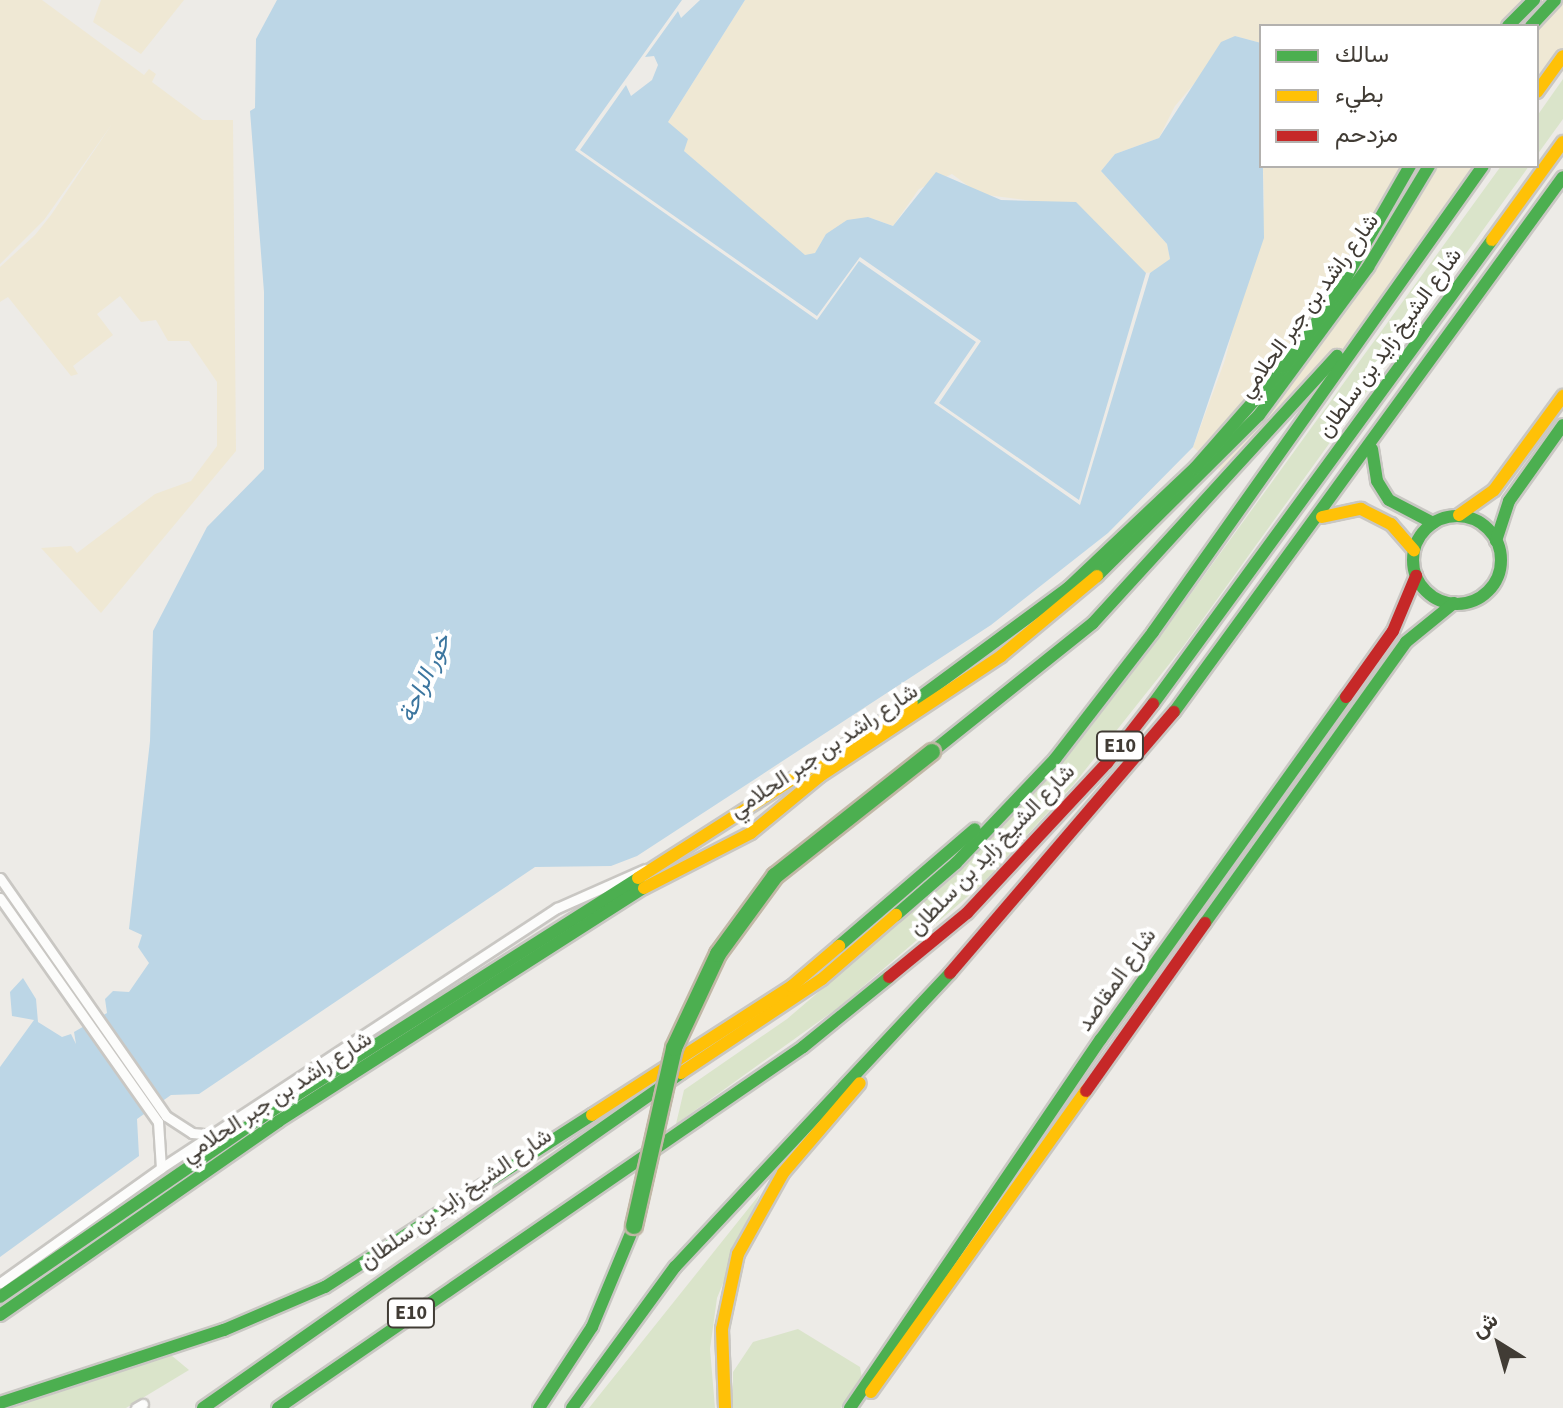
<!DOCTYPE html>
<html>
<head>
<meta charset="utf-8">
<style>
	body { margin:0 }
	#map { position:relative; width:1563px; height:1408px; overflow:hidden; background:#edebe7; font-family:"Source Sans 3",Vazirmatn,sans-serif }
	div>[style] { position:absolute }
	.green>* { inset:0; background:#dae4ca }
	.sand>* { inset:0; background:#efe8d4 }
	.water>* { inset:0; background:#bcd6e6 }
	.roads { filter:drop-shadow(2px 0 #c9c7c3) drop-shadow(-2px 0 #c9c7c3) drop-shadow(0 2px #c9c7c3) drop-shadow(0 -2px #c9c7c3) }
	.street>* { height:9px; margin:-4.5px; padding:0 4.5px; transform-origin:4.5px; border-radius:4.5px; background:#fcfcfb }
	.fast>* { height:12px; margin:-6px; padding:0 6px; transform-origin:6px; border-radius:6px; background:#4caf50 }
	.fast>.ring { margin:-6px; padding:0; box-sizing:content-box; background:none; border:12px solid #4caf50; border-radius:50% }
	.slow>* { height:12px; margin:-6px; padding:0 6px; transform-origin:6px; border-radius:6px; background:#ffc107 }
	.jam>* { height:12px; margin:-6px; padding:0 6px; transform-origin:6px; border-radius:6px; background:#c62828 }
	.bridges { filter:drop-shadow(2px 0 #c1b7a6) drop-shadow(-2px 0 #c1b7a6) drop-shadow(0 2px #c1b7a6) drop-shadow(0 -2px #c1b7a6) }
	.fast-bridge>* { height:16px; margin:-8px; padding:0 8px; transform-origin:8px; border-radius:8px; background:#4caf50 }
	span { translate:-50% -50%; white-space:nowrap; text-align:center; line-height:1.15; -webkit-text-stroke:8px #fff; paint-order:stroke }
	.shield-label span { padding:2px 6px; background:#fff; border:2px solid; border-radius:6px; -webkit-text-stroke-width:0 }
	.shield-label { font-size:20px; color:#413c35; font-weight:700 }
	.street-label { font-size:22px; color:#413c35 }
	.water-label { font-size:24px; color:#3c769f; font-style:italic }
	.legend { position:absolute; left:1259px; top:24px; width:280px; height:144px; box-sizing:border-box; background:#fff; border:2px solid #b3b1ae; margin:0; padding:10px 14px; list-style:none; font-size:24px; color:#413c35 }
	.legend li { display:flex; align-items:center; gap:16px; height:40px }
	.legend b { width:40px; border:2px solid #b3b1ae }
	.north { position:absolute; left:1459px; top:1304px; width:80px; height:80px; -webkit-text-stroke:6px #fff; paint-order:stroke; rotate:323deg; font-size:22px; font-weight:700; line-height:32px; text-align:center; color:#413c35 }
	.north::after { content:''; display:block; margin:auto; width:28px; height:36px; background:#413c35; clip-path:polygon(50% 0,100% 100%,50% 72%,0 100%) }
</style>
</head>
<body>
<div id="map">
	<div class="green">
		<i style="clip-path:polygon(1563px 79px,1563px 119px,1537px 155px,1537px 116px)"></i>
		<i style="clip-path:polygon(1501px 166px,1529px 166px,1182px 648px,1074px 784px,981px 885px,839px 1007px,676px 1124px,684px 1090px,787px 1019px,961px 870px,1050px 772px,1161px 635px)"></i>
		<i style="clip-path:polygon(760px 1194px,717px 1298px,710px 1349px,715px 1408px,589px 1408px)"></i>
		<i style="clip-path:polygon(798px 1329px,860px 1367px,862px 1378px,841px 1408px,733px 1408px,733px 1372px,753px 1342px)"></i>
		<i style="clip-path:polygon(171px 1355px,189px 1370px,126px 1408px,10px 1408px)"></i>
	</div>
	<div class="sand">
		<i style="clip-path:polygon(0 0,42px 0,144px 75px,149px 69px,156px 74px,152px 82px,203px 120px,233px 120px,236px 451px,101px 613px,41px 548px,71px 546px,77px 553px,155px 494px,191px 481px,217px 446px,217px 382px,189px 341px,168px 341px,156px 320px,141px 322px,120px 296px,97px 314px,113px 335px,73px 366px,78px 374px,71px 376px,8px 297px,0 302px,0 267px,35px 235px,51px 215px,112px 124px,44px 220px,0 264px)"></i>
		<i style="clip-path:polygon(101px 0,184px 0,141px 54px,93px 22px)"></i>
		<i style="clip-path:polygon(745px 0,1563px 0,1563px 56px,1537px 92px,1537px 26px,1261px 26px,1261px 43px,1235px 36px,1175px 106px,1159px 138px,1115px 154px,1101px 171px,1167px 244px,1170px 259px,1159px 271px,1146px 273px,1063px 205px,979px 194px,952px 174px,919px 189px,893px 226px,868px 217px,826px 234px,815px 254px,805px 256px,684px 151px,668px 122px)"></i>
		<i style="clip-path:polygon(1263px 166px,1483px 166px,1391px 294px,1230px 479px,1193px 447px,1225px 360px,1264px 207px)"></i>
	</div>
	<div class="water">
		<i style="clip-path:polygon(277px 0,682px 0,575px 150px,817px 320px,859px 261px,976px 342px,934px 403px,1080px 505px,1150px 273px,1170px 259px,1167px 244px,1101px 171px,1115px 154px,1159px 138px,1221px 42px,1235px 36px,1261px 43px,1264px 238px,1193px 447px,1108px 533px,991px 625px,637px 856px,611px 866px,535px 867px,199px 1094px,171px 1095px,137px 1119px,139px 1156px,0 1257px,0 1067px,34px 1020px,12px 1016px,10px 992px,23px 978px,36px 999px,38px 1022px,62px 1037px,71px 1034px,76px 1044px,74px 1032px,107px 1013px,105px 999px,113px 991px,129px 992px,149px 963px,138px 947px,142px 935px,129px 929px,150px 741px,153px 631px,207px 527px,264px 469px,264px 292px,250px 111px,255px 108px,256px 39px)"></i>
		<i style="clip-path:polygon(700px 0,745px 0,668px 122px,688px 139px,684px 151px,805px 255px,815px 253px,826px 234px,847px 220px,868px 217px,893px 226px,936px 172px,1001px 200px,1076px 202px,1146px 273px,1079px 500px,939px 403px,981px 341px,860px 257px,817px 316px,580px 150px,626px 85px,631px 96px,652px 80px,658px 65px,654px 56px,645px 57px,678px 11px,681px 18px)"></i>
	</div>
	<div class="roads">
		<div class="street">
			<i style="left:0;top:878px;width:290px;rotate:55.1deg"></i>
			<i style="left:166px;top:1116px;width:31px;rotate:33deg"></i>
			<i style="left:192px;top:1133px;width:21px;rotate:5deg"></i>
			<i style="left:0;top:898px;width:274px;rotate:54.8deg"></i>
			<i style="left:158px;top:1122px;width:46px;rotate:86.3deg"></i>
			<i style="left:0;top:1283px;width:198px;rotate:-35.5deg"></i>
			<i style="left:161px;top:1168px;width:474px;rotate:-33.3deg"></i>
			<i style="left:557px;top:908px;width:96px;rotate:-23.9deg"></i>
			<i style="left:136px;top:1408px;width:8px;rotate:-30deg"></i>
		</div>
		<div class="fast">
			<i style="left:1508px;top:26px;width:37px;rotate:-45deg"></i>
			<i style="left:1531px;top:26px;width:35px;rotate:-47deg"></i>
			<i style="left:1372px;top:449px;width:32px;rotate:81deg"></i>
			<i style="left:1377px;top:481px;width:22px;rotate:58deg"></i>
			<i style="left:1389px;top:500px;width:50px;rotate:27.6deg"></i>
			<i class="ring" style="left:1413px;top:516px;width:76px;height:76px"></i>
			<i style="left:1496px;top:541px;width:42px;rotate:-72deg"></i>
			<i style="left:1509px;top:501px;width:93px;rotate:-54.6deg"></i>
			<i style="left:1097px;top:576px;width:228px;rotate:-44.8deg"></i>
			<i style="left:1259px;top:415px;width:184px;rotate:-53.6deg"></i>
			<i style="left:1368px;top:267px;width:118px;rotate:-58.9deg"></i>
			<i style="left:912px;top:703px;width:194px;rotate:-36.4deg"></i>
			<i style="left:1068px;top:588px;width:175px;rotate:-43.4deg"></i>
			<i style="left:1195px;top:468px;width:133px;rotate:-48.7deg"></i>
			<i style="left:1283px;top:368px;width:90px;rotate:-54deg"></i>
			<i style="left:1336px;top:295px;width:149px;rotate:-60.2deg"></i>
			<i style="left:1153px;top:704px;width:575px;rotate:-53.85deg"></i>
			<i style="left:1174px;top:712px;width:661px;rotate:-53.98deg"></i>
			<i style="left:932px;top:752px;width:206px;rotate:-38.7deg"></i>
			<i style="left:1093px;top:623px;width:362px;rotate:-47.6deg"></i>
			<i style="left:896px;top:915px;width:79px;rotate:-40.9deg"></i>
			<i style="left:956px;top:863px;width:144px;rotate:-46.4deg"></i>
			<i style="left:1055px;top:759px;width:160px;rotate:-52.3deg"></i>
			<i style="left:1153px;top:632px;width:571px;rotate:-54.7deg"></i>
			<i style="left:1205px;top:923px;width:345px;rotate:-54.4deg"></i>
			<i style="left:1406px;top:642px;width:62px;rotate:-39.1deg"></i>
			<i style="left:839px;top:946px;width:179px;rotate:-40.7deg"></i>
			<i style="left:0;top:1297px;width:318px;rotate:-34.5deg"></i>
			<i style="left:262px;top:1117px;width:446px;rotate:-32.4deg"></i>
			<i style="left:0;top:1315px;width:340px;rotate:-34.8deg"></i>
			<i style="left:279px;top:1121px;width:433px;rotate:-32.6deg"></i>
			<i style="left:0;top:1403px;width:236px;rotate:-18.1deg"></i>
			<i style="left:224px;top:1330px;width:110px;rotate:-23.1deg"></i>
			<i style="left:325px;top:1287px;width:318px;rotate:-32.8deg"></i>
			<i style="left:203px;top:1408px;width:584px;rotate:-35.02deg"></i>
			<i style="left:278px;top:1408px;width:637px;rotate:-34.51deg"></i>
			<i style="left:803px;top:1047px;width:111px;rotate:-39.1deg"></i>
			<i style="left:539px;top:1408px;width:97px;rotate:-56.8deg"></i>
			<i style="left:592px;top:1327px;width:109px;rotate:-67.4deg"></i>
			<i style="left:572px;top:1408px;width:175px;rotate:-53.9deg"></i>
			<i style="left:675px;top:1267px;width:403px;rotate:-46.9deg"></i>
			<i style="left:850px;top:1408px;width:446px;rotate:-55.8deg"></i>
			<i style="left:1101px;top:1039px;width:421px;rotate:-54.4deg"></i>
		</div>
		<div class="slow">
			<i style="left:1537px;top:92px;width:44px;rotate:-54.2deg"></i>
			<i style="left:1492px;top:240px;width:121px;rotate:-54.1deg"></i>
			<i style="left:1459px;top:515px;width:43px;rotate:-35.5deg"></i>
			<i style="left:1494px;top:490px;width:117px;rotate:-53.7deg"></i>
			<i style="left:1322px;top:517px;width:40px;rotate:-12deg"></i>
			<i style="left:1361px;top:509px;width:34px;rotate:27deg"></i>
			<i style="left:1391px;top:524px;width:35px;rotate:49deg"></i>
			<i style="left:638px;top:878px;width:325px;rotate:-32.6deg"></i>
			<i style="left:644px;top:888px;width:120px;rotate:-27.2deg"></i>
			<i style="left:751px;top:833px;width:89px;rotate:-39.6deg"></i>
			<i style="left:820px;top:776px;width:217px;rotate:-33.5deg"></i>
			<i style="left:1001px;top:656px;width:125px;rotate:-39.8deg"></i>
			<i style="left:681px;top:1073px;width:169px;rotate:-33.7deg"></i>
			<i style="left:822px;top:979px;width:98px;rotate:-40.9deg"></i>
			<i style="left:592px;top:1115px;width:238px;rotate:-32.8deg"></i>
			<i style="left:792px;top:986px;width:62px;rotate:-40.4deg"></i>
			<i style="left:871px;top:1392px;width:370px;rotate:-54.5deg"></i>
			<i style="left:725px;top:1408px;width:79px;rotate:-92.2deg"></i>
			<i style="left:722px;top:1329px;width:77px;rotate:-78deg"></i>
			<i style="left:738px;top:1254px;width:93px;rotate:-60.9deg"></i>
			<i style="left:783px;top:1173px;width:118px;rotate:-49.5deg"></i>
		</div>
		<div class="jam">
			<i style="left:1346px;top:697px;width:81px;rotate:-54.5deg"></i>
			<i style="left:1393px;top:631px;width:60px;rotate:-67.3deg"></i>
			<i style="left:950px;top:973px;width:344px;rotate:-49.4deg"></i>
			<i style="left:889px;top:977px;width:101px;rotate:-39.4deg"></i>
			<i style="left:967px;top:913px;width:205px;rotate:-47deg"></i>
			<i style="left:1107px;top:763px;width:75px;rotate:-52.1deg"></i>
			<i style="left:1086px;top:1091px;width:206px;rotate:-54.7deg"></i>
		</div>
	</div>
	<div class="bridges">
		<div class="fast-bridge">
			<i style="left:634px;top:1226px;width:182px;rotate:-77.3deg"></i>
			<i style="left:674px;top:1048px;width:104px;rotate:-64.9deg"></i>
			<i style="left:718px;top:954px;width:97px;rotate:-53.8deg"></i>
			<i style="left:775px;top:876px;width:200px;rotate:-38.3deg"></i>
		</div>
	</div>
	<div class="shield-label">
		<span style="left:1120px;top:746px">E10</span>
		<span style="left:411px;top:1313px">E10</span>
	</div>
	<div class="street-label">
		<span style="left:1309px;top:306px;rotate:-54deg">شارع راشد بن جبر الحلامي</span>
		<span style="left:1390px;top:343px;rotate:-54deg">شارع الشيخ زايد بن سلطان</span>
		<span style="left:824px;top:751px;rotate:-34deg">شارع راشد بن جبر الحلامي</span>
		<span style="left:992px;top:850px;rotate:-46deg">شارع الشيخ زايد بن سلطان</span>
		<span style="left:1117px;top:980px;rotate:-55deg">شارع المقاصد</span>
		<span style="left:277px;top:1097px;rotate:-33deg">شارع راشد بن جبر الحلامي</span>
		<span style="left:456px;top:1199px;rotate:-35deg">شارع الشيخ زايد بن سلطان</span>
	</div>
	<div class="water-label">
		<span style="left:425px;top:678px;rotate:-65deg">خور الراحة</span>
	</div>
	<ul class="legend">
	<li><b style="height:10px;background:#4caf50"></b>سالك</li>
	<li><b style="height:10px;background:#ffc107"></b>بطيء</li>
	<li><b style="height:10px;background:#c62828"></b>مزدحم</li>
	</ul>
	<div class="north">ش</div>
</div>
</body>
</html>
